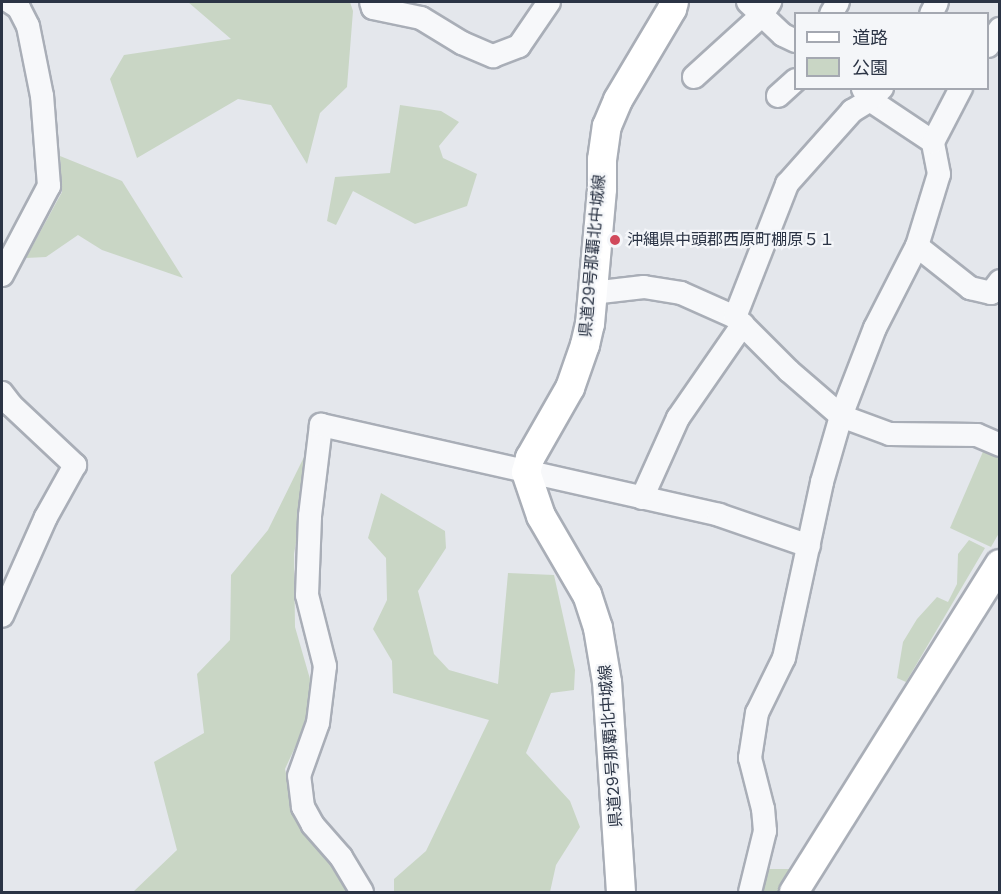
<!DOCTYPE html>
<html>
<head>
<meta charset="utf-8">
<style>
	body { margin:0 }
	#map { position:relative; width:1001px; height:894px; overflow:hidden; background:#e4e7ec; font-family:Poppins,"Noto Sans JP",sans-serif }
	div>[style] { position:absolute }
	.green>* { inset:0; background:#c9d6c5 }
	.roads { filter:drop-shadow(2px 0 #a9aeb7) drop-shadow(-2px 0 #a9aeb7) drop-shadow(0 2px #a9aeb7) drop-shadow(0 -2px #a9aeb7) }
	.minor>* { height:22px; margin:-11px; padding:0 11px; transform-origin:11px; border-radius:11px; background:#f7f8fa }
	.major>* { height:28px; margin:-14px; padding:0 14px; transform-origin:14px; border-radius:14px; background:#fff }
	.dots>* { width:16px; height:16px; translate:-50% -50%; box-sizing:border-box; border:3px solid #f4f6f9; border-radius:50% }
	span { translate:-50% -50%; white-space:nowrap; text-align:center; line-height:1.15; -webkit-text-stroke:4.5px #f4f6f9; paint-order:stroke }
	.poi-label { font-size:16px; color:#2b3445 }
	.left { translate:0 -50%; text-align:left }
	.street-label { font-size:16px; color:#2b3445 }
	.frame { position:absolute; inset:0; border:3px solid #2b3445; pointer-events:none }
	.legend { position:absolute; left:794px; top:12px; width:195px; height:78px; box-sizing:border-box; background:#f4f6f9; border:2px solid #a4a8b1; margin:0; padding:8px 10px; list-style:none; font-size:18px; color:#2b3445 }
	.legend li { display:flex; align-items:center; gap:12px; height:30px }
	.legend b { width:30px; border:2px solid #a4a8b1 }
</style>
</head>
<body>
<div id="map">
	<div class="green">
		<i style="clip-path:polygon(188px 2px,350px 2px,353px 11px,347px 87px,320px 113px,307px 164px,271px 105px,238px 99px,137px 158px,110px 79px,124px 55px,231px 39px)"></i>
		<i style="clip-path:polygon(400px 105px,441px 111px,459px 122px,439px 146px,443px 158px,477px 174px,467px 206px,415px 224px,353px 191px,336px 225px,327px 221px,335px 177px,390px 173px)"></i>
		<i style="clip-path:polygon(60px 156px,122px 181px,183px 278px,102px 250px,78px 235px,46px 257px,26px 258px,62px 192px)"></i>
		<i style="clip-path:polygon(985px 447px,999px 454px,999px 533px,991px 547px,950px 528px)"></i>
		<i style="clip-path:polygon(304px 457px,307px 480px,294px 554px,295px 627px,310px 679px,309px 717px,285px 769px,295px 814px,339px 861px,351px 892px,133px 892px,177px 850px,154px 762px,204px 733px,197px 674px,230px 640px,231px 575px,268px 530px)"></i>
		<i style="clip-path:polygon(381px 493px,445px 531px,446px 548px,418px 591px,434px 654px,449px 670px,498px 684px,508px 573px,554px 575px,575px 670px,574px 690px,551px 693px,526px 753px,570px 801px,580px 827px,556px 865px,550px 892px,394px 892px,394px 879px,426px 851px,489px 720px,393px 693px,392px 661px,373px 629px,387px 600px,386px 558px,368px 538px)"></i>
		<i style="clip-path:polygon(969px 540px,985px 548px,906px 682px,897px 678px,903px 642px,917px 619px,937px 597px,948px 602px,957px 584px,958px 554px)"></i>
		<i style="clip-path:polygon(762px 869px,792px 869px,778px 892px,756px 892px)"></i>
	</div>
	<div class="roads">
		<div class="minor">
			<i style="left:371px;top:2px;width:6px;rotate:72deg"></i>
			<i style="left:373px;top:8px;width:49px;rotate:11.8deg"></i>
			<i style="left:421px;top:18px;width:48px;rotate:31.4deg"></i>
			<i style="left:462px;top:43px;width:34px;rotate:23deg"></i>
			<i style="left:493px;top:56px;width:28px;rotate:-21deg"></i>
			<i style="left:519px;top:46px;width:53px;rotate:-55.7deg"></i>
			<i style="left:748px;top:2px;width:48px;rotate:43.3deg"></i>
			<i style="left:783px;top:35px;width:14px;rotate:25deg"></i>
			<i style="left:831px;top:14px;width:14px;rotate:-60deg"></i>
			<i style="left:931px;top:14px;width:13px;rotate:-63deg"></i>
			<i style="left:988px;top:46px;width:21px;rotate:-55deg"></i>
			<i style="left:694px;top:77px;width:91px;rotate:-42.3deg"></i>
			<i style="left:761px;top:16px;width:17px;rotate:-57deg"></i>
			<i style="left:863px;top:89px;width:13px;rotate:58deg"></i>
			<i style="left:870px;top:100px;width:76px;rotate:33.7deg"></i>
			<i style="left:778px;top:96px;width:24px;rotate:-42deg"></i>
			<i style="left:917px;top:246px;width:68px;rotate:38.4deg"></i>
			<i style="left:970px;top:288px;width:22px;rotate:13deg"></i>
			<i style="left:991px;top:293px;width:15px;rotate:-53deg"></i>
			<i style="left:2px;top:275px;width:101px;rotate:-62.2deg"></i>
			<i style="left:49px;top:186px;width:90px;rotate:-94.4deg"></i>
			<i style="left:42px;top:96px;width:71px;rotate:-101.3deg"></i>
			<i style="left:28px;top:26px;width:20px;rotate:-117deg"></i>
			<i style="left:19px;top:8px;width:11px;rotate:-146deg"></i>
			<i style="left:592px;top:293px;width:52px;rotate:-6.6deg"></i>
			<i style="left:644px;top:287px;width:37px;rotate:9deg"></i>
			<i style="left:681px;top:293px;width:59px;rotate:24deg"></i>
			<i style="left:735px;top:317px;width:76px;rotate:45deg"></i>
			<i style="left:789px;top:371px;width:69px;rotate:40.9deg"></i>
			<i style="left:841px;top:416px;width:52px;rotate:20.2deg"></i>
			<i style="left:890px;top:434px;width:87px;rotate:0.7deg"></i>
			<i style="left:977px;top:435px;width:25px;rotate:23deg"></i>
			<i style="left:735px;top:317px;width:143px;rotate:-68.6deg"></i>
			<i style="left:787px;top:184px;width:98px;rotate:-48.3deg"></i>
			<i style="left:852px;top:111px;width:21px;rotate:-31deg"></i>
			<i style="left:870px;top:100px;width:17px;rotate:-45deg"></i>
			<i style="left:2px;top:393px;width:15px;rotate:53deg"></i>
			<i style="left:11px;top:405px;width:88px;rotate:43.2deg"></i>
			<i style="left:75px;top:465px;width:60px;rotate:119.1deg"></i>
			<i style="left:46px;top:517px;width:108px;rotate:114deg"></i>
			<i style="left:642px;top:498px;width:88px;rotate:-65.8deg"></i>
			<i style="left:678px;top:418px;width:114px;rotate:-55.3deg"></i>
			<i style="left:362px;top:892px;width:41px;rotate:-121deg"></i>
			<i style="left:341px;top:857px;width:43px;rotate:-131.2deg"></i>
			<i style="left:313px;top:825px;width:21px;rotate:-119deg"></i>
			<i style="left:303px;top:807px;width:31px;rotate:-97deg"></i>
			<i style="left:299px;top:776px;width:56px;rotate:-70.3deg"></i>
			<i style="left:318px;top:723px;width:57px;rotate:-83deg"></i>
			<i style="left:325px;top:666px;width:73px;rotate:-104.2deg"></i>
			<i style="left:307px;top:595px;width:79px;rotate:-87.8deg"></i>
			<i style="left:310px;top:516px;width:92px;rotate:-83.1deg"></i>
			<i style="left:321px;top:425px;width:408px;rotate:12.7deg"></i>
			<i style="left:719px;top:515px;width:95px;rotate:19deg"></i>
			<i style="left:750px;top:892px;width:63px;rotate:-76.2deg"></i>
			<i style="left:765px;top:831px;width:22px;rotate:-95deg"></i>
			<i style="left:763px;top:809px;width:53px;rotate:-104.3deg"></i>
			<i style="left:750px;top:758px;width:46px;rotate:-81.2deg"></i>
			<i style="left:757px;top:713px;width:61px;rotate:-63.9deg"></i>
			<i style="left:784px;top:658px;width:180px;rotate:-77.8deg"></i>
			<i style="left:822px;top:482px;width:69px;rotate:-73.9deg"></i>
			<i style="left:841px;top:416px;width:94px;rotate:-68.9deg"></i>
			<i style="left:875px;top:328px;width:92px;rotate:-62.9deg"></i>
			<i style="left:917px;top:246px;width:75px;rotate:-73deg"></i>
			<i style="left:939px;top:174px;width:33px;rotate:-101deg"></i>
			<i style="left:933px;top:142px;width:61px;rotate:-62.6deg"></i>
		</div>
		<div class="major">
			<i style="left:621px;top:892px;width:210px;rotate:-93.8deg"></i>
			<i style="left:607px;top:682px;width:55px;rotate:-99.5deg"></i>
			<i style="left:598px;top:628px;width:35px;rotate:-108deg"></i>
			<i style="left:587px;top:595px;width:91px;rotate:-120.2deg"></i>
			<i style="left:541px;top:516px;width:46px;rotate:-108.8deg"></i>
			<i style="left:526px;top:472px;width:15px;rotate:-74deg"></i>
			<i style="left:530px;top:458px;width:81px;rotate:-60.3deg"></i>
			<i style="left:570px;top:388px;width:46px;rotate:-70.8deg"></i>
			<i style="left:585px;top:345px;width:22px;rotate:-77deg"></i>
			<i style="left:590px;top:324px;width:136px;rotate:-84.9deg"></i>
			<i style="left:602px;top:189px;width:29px;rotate:-90deg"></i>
			<i style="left:602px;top:160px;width:34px;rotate:-82deg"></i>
			<i style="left:607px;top:126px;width:28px;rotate:-67deg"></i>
			<i style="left:618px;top:100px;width:106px;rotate:-59.3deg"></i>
			<i style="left:672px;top:9px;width:7px;rotate:-74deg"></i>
			<i style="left:794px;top:892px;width:387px;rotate:-57.9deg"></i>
		</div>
	</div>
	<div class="dots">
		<i style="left:615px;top:240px;background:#d1495b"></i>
	</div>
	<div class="poi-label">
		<span class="left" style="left:627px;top:240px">沖縄県中頭郡西原町棚原５１</span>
	</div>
	<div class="street-label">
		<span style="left:593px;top:256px;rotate:-85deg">県道29号那覇北中城線</span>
		<span style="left:611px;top:746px;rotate:-94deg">県道29号那覇北中城線</span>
	</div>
	<div class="frame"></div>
	<ul class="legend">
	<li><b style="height:8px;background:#fff"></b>道路</li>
	<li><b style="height:16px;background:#c9d6c5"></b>公園</li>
	</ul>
</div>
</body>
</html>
